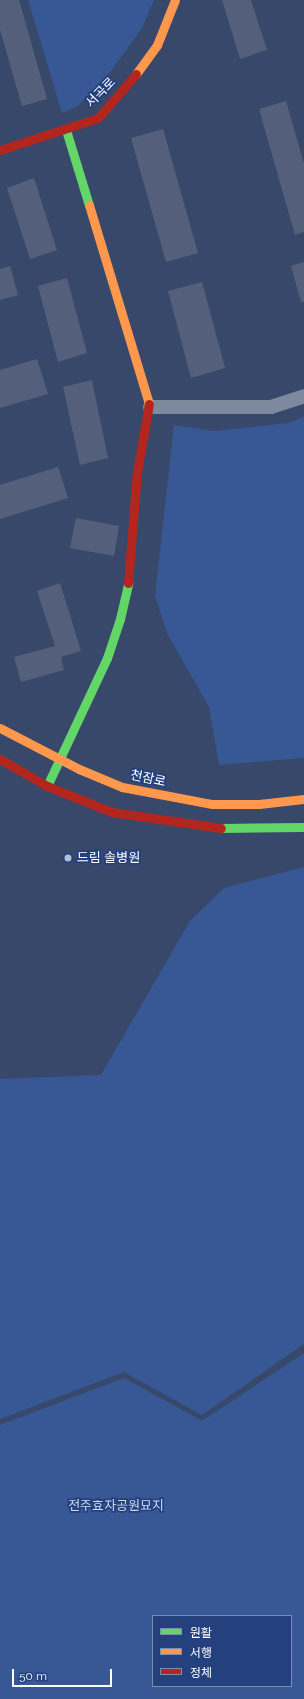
<!DOCTYPE html>
<html>
<head>
<meta charset="utf-8">
<style>
	body { margin:0 }
	#map { position:relative; width:304px; height:1699px; overflow:hidden; background:#38486a; font-family:Raleway,"Noto Sans KR",sans-serif }
	div>[style] { position:absolute }
	.green>* { inset:0; background:#375795 }
	.building>* { inset:0; background:#54607b }
	.street>* { height:14px; margin:-7px; padding:0 7px; transform-origin:7px; border-radius:7px; background:#7e89a0 }
	.fast>* { height:9px; margin:-4.5px; padding:0 4.5px; transform-origin:4.5px; border-radius:4.5px; background:#63d668 }
	.slow>* { height:9px; margin:-4.5px; padding:0 4.5px; transform-origin:4.5px; border-radius:4.5px; background:#ff974d }
	.jam>* { height:9px; margin:-4.5px; padding:0 4.5px; transform-origin:4.5px; border-radius:4.5px; background:#b3261e }
	.dots>* { width:11px; height:11px; translate:-50% -50%; box-sizing:border-box; border:2px solid #24417e; border-radius:50% }
	span { translate:-50% -50%; white-space:nowrap; text-align:center; line-height:1.15; -webkit-text-stroke:3.5px #24417e; paint-order:stroke }
	.street-label { font-size:13px; color:#fff }
	.poi-label { font-size:13px; color:#fff }
	.left { translate:0 -50%; text-align:left }
	.park-label { font-size:13px; color:#ccdaf5 }
	.legend { position:absolute; left:152px; top:1615px; width:140px; height:72px; box-sizing:border-box; background:#24417e; border:1px solid #7c8db2; margin:0; padding:5px 7px; list-style:none; font-size:12px; color:#fff }
	.legend li { display:flex; align-items:center; gap:8px; height:20px }
	.legend b { width:20px; border:1px solid #7c8db2 }
	.scale { position:absolute; left:12px; top:1669px; width:100px; height:18px; box-sizing:border-box; border:2px solid #fff; border-top:0; padding-left:5px; font-size:12px; line-height:14px; white-space:nowrap; color:#fff; -webkit-text-stroke:3px #24417e; paint-order:stroke }
</style>
</head>
<body>
<div id="map">
	<div class="green">
		<i style="clip-path:polygon(28px 0,154px 0,142px 28px,111px 71px,78px 106px,62px 113px)"></i>
		<i style="clip-path:polygon(304px 417px,304px 758px,219px 765px,209px 707px,167px 633px,155px 596px,174px 425px,214px 431px,288px 423px)"></i>
		<i style="clip-path:polygon(304px 867px,304px 1344px,202px 1415px,124px 1372px,0 1419px,0 1079px,101px 1075px,190px 921px,224px 888px)"></i>
		<i style="clip-path:polygon(evenodd,304px 1353px,304px 1699px,0 1699px,0 1425px,124px 1378px,202px 1421px,304px 1353px,153px 1616px,291px 1616px,291px 1686px,153px 1686px,153px 1616px)"></i>
	</div>
	<div class="building">
		<i style="clip-path:polygon(0 0,19px 0,47px 99px,22px 106px,0 30px)"></i>
		<i style="clip-path:polygon(222px 0,251px 0,267px 50px,240px 59px)"></i>
		<i style="clip-path:polygon(286px 101px,304px 164px,304px 232px,295px 235px,259px 109px)"></i>
		<i style="clip-path:polygon(163px 129px,198px 253px,166px 262px,131px 138px)"></i>
		<i style="clip-path:polygon(34px 178px,57px 250px,30px 259px,7px 188px)"></i>
		<i style="clip-path:polygon(304px 262px,304px 302px,301px 302px,291px 266px)"></i>
		<i style="clip-path:polygon(10px 266px,18px 295px,0 300px,0 269px)"></i>
		<i style="clip-path:polygon(67px 278px,87px 353px,58px 362px,38px 286px)"></i>
		<i style="clip-path:polygon(202px 282px,225px 368px,191px 378px,168px 291px)"></i>
		<i style="clip-path:polygon(37px 359px,48px 394px,0 408px,0 370px)"></i>
		<i style="clip-path:polygon(92px 380px,108px 458px,80px 465px,63px 387px)"></i>
		<i style="clip-path:polygon(58px 467px,68px 498px,0 519px,0 485px)"></i>
		<i style="clip-path:polygon(76px 518px,119px 526px,114px 556px,70px 548px)"></i>
		<i style="clip-path:polygon(60px 583px,81px 651px,61px 657px,64px 670px,21px 682px,14px 657px,55px 646px,37px 591px)"></i>
	</div>
	<div class="street">
		<i style="left:150px;top:407px;width:121px"></i>
		<i style="left:271px;top:407px;width:35px;rotate:-18deg"></i>
	</div>
	<div class="fast">
		<i style="left:66px;top:130px;width:78px;rotate:73deg"></i>
		<i style="left:47px;top:786px;width:141px;rotate:-64.9deg"></i>
		<i style="left:107px;top:658px;width:41px;rotate:-71.6deg"></i>
		<i style="left:120px;top:619px;width:37px;rotate:-77deg"></i>
		<i style="left:221px;top:828px;width:83px;rotate:-0.7deg"></i>
	</div>
	<div class="slow">
		<i style="left:136px;top:74px;width:36px;rotate:-54deg"></i>
		<i style="left:157px;top:45px;width:48px;rotate:-68.2deg"></i>
		<i style="left:89px;top:205px;width:208px;rotate:73.2deg"></i>
		<i style="left:0;top:728px;width:89px;rotate:27.4deg"></i>
		<i style="left:79px;top:769px;width:47px;rotate:22.7deg"></i>
		<i style="left:122px;top:787px;width:92px;rotate:10.7deg"></i>
		<i style="left:212px;top:804px;width:47px"></i>
		<i style="left:259px;top:804px;width:45px;rotate:-6.3deg"></i>
	</div>
	<div class="jam">
		<i style="left:0;top:150px;width:103px;rotate:-18.1deg"></i>
		<i style="left:98px;top:118px;width:58px;rotate:-49.2deg"></i>
		<i style="left:128px;top:583px;width:111px;rotate:-85.4deg"></i>
		<i style="left:137px;top:472px;width:69px;rotate:-80deg"></i>
		<i style="left:0;top:759px;width:54px;rotate:29.9deg"></i>
		<i style="left:47px;top:786px;width:70px;rotate:21.8deg"></i>
		<i style="left:112px;top:812px;width:110px;rotate:8.4deg"></i>
	</div>
	<div class="dots">
		<i style="left:68px;top:858px;background:#b9bfcb"></i>
	</div>
	<div class="street-label">
		<span style="left:101px;top:93px;rotate:-46deg">서곡로</span>
		<span style="left:148px;top:779px;rotate:12deg">천잠로</span>
	</div>
	<div class="poi-label">
		<span class="left" style="left:77px;top:858px">드림 솔병원</span>
	</div>
	<div class="park-label">
		<span style="left:116px;top:1506px">전주효자공원묘지</span>
	</div>
	<ul class="legend">
	<li><b style="height:5px;background:#63d668"></b>원활</li>
	<li><b style="height:5px;background:#ff974d"></b>서행</li>
	<li><b style="height:5px;background:#b3261e"></b>정체</li>
	</ul>
	<div class="scale">50 m</div>
</div>
</body>
</html>
